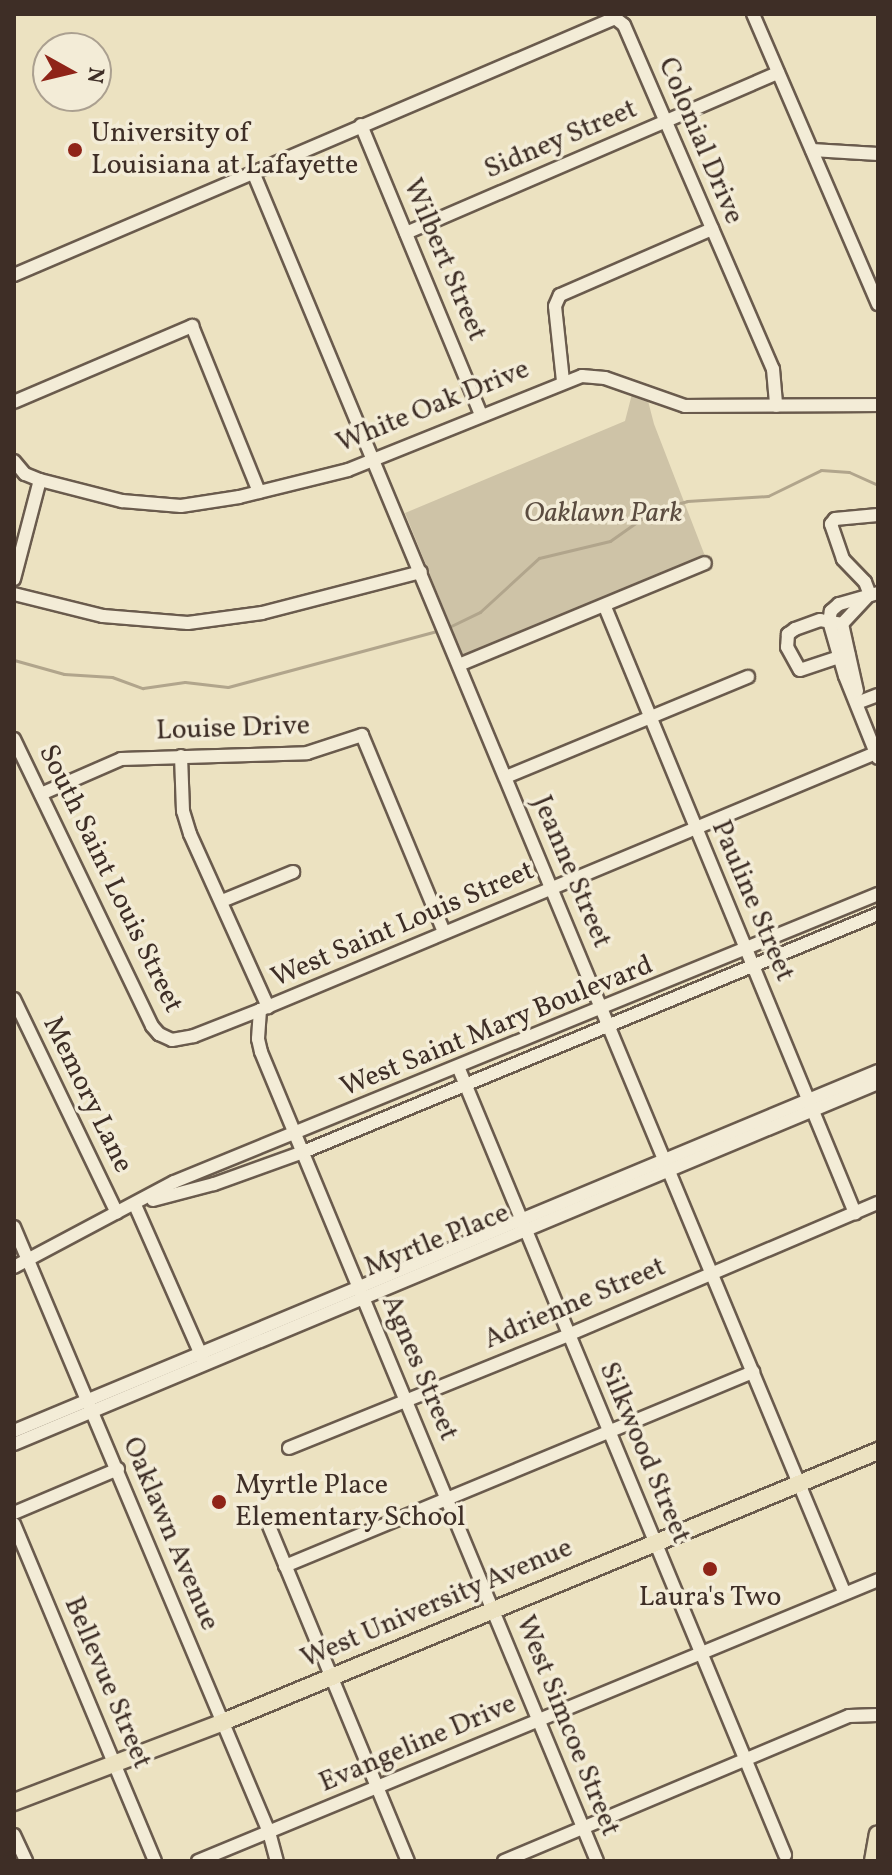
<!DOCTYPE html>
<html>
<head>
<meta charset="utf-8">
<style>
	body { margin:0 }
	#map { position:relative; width:892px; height:1875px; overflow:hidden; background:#ece2c1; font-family:Vollkorn,serif }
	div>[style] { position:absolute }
	.green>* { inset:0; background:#cec3a7 }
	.stream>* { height:3px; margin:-1.5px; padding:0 1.5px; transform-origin:1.5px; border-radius:1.5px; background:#b1a58c }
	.roads { filter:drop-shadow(2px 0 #6a5b4d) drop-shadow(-2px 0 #6a5b4d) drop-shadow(0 2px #6a5b4d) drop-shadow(0 -2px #6a5b4d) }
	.minor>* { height:12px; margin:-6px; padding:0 6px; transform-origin:6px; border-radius:6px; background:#f3ecd7 }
	.major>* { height:16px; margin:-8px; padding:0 8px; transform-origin:8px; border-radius:8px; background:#ece2c1 }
	.dots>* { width:22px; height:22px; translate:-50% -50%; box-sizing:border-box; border:4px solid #f3ecd7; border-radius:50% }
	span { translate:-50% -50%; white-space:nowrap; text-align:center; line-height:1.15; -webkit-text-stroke:7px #f3ecd7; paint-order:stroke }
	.poi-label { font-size:28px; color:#3e2e26 }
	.left { translate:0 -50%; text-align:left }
	.street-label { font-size:28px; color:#3e2e26 }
	.park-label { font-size:28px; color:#5b4c40; font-style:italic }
	.frame { position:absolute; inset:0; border:16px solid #3e2e26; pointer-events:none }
	.north { position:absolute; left:32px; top:32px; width:80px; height:80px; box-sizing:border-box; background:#f3ecd7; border:2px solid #aba090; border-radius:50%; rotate:98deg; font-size:22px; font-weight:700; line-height:32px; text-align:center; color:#3e2e26 }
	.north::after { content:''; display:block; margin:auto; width:28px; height:36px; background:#8f2418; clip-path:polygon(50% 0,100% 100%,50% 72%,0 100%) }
</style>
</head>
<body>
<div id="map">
	<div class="green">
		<i style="clip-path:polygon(632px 394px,647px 397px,654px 424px,705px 556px,463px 656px,405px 513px,625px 421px)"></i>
	</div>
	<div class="stream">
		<i style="left:447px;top:628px;width:37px;rotate:-26deg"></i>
		<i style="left:480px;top:612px;width:80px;rotate:-42.5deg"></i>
		<i style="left:539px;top:558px;width:73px;rotate:-13.5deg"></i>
		<i style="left:610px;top:541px;width:54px;rotate:-35.2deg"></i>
		<i style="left:654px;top:510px;width:34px;rotate:-15deg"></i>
		<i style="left:687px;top:501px;width:81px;rotate:-3.5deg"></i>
		<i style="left:768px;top:496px;width:59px;rotate:-26.1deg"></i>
		<i style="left:821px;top:470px;width:28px;rotate:4deg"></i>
		<i style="left:849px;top:472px;width:32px;rotate:24deg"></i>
		<i style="left:14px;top:660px;width:52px;rotate:15.6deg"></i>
		<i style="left:64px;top:674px;width:48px;rotate:3.6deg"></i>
		<i style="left:112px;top:677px;width:33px;rotate:20deg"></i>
		<i style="left:143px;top:688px;width:42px;rotate:-8.1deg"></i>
		<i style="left:185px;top:682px;width:43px;rotate:6.6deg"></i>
		<i style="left:228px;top:687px;width:220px;rotate:-15deg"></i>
	</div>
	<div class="roads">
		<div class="minor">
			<i style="left:753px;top:14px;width:316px;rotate:66.7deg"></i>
			<i style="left:361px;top:125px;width:314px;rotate:67.5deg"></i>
			<i style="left:812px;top:150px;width:66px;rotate:3.5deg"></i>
			<i style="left:253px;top:172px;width:1538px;rotate:67.4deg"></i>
			<i style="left:406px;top:233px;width:405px;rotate:-23.3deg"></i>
			<i style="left:14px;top:275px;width:654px;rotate:-23.15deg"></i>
			<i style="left:615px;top:18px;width:11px;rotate:38deg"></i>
			<i style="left:624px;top:25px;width:375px;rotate:66.6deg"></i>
			<i style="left:773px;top:369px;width:37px;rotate:85deg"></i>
			<i style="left:563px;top:381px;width:75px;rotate:-96.1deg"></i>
			<i style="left:555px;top:306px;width:12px;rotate:-66deg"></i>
			<i style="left:560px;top:295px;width:166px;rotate:-23.5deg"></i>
			<i style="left:14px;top:402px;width:194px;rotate:-23.1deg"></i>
			<i style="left:192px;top:326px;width:179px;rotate:68deg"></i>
			<i style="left:14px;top:461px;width:17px;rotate:50deg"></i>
			<i style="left:25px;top:474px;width:16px;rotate:22deg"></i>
			<i style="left:40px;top:480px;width:85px;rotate:14.4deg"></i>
			<i style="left:122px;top:501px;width:59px;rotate:4.8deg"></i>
			<i style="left:181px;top:506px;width:59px;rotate:-8.8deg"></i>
			<i style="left:239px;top:497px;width:112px;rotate:-13.9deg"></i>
			<i style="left:348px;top:470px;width:252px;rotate:-21.9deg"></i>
			<i style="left:582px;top:376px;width:23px;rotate:5deg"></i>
			<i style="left:605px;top:378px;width:85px;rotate:19.3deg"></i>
			<i style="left:685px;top:406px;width:193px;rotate:-0.3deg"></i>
			<i style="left:14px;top:579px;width:102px;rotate:-75.3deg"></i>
			<i style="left:878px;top:593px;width:41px;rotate:164.2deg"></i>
			<i style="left:839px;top:604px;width:11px;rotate:139deg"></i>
			<i style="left:831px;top:611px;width:10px;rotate:101deg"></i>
			<i style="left:829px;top:621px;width:57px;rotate:73.8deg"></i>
			<i style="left:845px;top:676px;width:88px;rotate:68.1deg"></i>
			<i style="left:14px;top:594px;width:92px;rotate:13.9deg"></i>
			<i style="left:103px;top:616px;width:85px;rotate:4.7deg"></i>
			<i style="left:188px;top:623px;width:75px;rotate:-7.7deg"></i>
			<i style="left:262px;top:613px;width:164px;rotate:-14.5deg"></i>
			<i style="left:870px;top:595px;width:14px;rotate:-111deg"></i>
			<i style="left:865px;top:582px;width:32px;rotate:-134deg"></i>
			<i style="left:843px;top:559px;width:37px;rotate:-109deg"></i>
			<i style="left:831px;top:524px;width:6px;rotate:-51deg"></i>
			<i style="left:835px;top:519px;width:43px;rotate:-5.3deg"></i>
			<i style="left:605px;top:607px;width:656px;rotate:67.58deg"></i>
			<i style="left:842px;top:624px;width:22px;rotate:-170deg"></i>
			<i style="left:820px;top:620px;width:27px;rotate:160deg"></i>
			<i style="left:795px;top:629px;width:9px;rotate:144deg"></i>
			<i style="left:788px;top:634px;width:13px;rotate:94deg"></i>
			<i style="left:787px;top:647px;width:26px;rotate:61deg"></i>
			<i style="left:800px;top:670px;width:51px;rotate:-18.4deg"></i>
			<i style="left:459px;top:665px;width:266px;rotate:-22.5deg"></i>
			<i style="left:857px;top:691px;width:69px;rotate:-102.6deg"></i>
			<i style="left:842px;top:624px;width:40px;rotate:-47deg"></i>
			<i style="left:857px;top:703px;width:22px;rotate:-21deg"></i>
			<i style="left:14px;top:739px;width:318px;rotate:64.3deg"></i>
			<i style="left:152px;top:1026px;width:11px;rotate:49deg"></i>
			<i style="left:159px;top:1034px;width:14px;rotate:25deg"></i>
			<i style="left:172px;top:1040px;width:22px;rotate:-10deg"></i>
			<i style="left:194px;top:1036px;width:71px;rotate:-21.5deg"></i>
			<i style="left:260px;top:1010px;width:670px;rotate:-22.66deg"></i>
			<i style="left:181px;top:756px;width:55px;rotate:87.9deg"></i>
			<i style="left:183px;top:811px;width:24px;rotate:73deg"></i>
			<i style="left:190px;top:834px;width:190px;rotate:65.7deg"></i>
			<i style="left:506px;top:777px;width:262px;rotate:-22.5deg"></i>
			<i style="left:41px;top:794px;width:87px;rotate:-23.6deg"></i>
			<i style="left:121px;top:759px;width:186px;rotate:-1.8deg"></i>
			<i style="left:307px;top:753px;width:58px;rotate:-18.1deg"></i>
			<i style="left:362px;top:735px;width:213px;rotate:67.4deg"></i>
			<i style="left:222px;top:901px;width:77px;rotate:-22.2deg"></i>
			<i style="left:14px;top:999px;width:237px;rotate:64.3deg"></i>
			<i style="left:260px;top:1010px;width:29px;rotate:94deg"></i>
			<i style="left:258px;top:1039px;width:13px;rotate:77deg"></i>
			<i style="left:261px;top:1052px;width:876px;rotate:67.45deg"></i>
			<i style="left:459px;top:1069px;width:851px;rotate:67.47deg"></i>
			<i style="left:153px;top:1200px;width:63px;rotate:-14.7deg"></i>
			<i style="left:214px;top:1184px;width:95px;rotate:-19.8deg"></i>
			<i style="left:303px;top:1152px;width:622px;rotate:-22.49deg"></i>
			<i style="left:135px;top:1205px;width:168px;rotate:66.2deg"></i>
			<i style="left:14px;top:1227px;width:657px;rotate:67.15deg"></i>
			<i style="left:269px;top:1832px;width:30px;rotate:75deg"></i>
			<i style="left:14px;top:1267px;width:181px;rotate:-28deg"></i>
			<i style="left:174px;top:1182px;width:761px;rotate:-22.25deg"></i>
			<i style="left:14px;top:1431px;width:936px;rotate:-22.62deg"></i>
			<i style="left:14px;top:1444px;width:936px;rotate:-22.68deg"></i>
			<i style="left:289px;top:1448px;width:301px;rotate:-22deg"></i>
			<i style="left:568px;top:1335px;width:337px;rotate:-23.1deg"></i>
			<i style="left:14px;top:1513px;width:113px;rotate:-22.9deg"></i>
			<i style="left:14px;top:1524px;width:365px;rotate:67.3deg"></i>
			<i style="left:269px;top:1526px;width:363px;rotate:67.5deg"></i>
			<i style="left:285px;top:1566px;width:507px;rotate:-22.52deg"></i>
			<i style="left:14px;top:1835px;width:29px;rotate:65deg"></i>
			<i style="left:198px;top:1861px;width:736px;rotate:-22.45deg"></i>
			<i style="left:504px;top:1861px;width:374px;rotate:-22.8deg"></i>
			<i style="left:849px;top:1716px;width:29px;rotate:-2deg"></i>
		</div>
		<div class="major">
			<i style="left:14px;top:1802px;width:224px;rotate:-20.9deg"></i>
			<i style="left:223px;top:1722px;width:709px;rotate:-22.48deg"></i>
			<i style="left:873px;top:1861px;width:27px;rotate:-80deg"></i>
		</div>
	</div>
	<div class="dots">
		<i style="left:75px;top:150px;background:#8f2418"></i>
		<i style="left:219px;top:1502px;background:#8f2418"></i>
		<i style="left:710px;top:1569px;background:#8f2418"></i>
	</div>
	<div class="poi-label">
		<span class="left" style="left:91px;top:150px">University of<br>Louisiana at Lafayette</span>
		<span class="left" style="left:235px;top:1502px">Myrtle Place<br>Elementary School</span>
		<span style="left:710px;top:1598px">Laura's Two</span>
	</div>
	<div class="street-label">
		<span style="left:561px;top:140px;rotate:-23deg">Sidney Street</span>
		<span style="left:700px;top:141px;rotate:67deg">Colonial Drive</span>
		<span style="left:444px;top:260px;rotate:67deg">Wilbert Street</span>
		<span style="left:433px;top:407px;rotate:-22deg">White Oak Drive</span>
		<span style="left:233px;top:729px;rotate:-2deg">Louise Drive</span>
		<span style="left:571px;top:872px;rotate:67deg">Jeanne Street</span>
		<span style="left:110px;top:879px;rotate:64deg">South Saint Louis Street</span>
		<span style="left:752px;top:901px;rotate:67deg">Pauline Street</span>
		<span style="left:403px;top:925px;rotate:-23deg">West Saint Louis Street</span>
		<span style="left:497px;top:1027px;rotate:-22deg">West Saint Mary Boulevard</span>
		<span style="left:87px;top:1095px;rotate:64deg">Memory Lane</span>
		<span style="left:437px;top:1241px;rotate:-22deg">Myrtle Place</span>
		<span style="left:575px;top:1304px;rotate:-23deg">Adrienne Street</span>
		<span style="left:419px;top:1368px;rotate:67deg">Agnes Street</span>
		<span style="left:644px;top:1453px;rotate:67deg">Silkwood Street</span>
		<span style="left:170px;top:1534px;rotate:67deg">Oaklawn Avenue</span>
		<span style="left:437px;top:1604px;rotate:-23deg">West University Avenue</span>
		<span style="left:107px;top:1683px;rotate:67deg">Bellevue Street</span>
		<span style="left:567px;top:1726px;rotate:68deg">West Simcoe Street</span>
		<span style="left:418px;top:1744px;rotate:-23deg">Evangeline Drive</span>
	</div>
	<div class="park-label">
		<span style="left:603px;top:514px">Oaklawn Park</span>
	</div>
	<div class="frame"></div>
	<div class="north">N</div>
</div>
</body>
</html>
